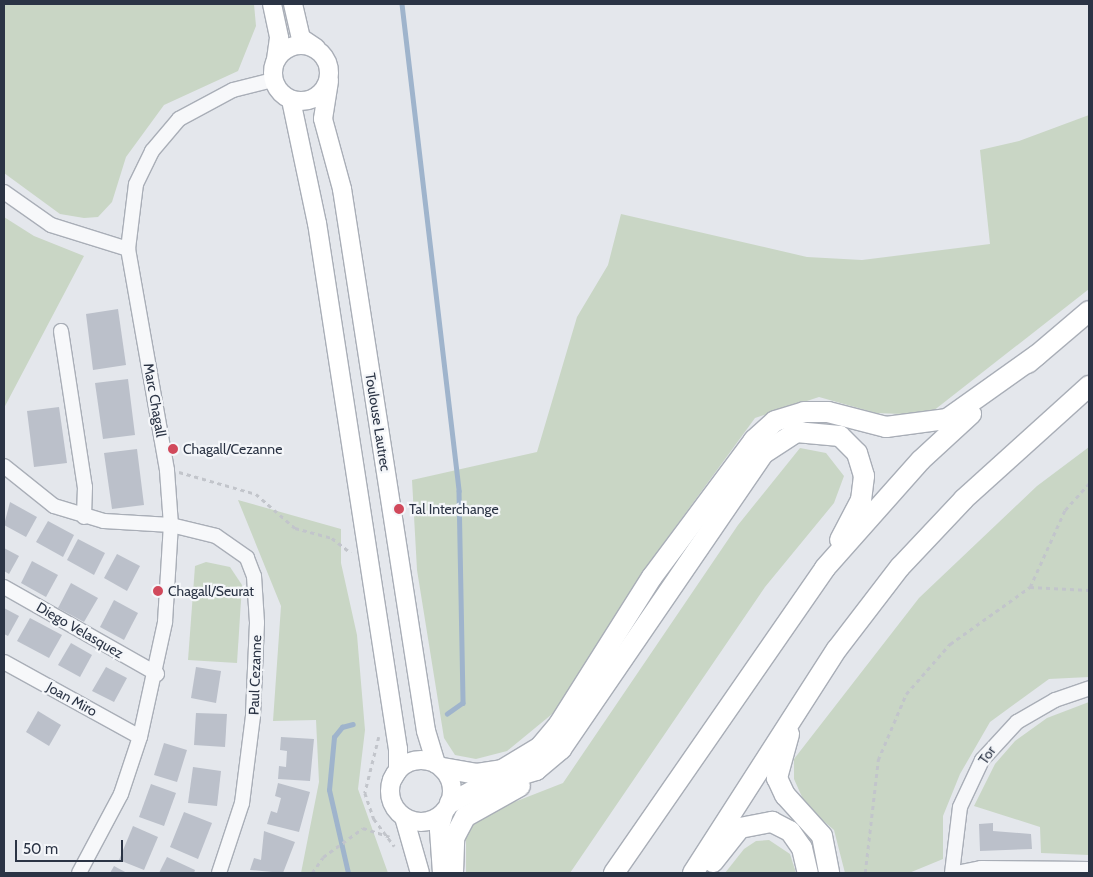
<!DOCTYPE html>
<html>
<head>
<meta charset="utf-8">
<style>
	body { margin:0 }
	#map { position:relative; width:1093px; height:877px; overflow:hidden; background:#e4e7ec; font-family:Cabin,sans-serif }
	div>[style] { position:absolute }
	.green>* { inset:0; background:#c9d6c5 }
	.stream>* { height:4.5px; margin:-2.25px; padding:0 2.25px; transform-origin:2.25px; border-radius:2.25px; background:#9fb4cc }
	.building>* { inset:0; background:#bbc0ca }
	.path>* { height:2.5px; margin-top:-1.25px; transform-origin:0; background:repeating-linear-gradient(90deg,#c2c5cb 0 4px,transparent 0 8px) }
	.roads { filter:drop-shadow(1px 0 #a9aeb7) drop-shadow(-1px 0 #a9aeb7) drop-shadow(0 1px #a9aeb7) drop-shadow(0 -1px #a9aeb7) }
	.minor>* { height:14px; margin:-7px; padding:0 7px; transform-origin:7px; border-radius:7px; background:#f7f8fa }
	.major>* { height:18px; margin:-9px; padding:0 9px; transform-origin:9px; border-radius:9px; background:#fff }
	.major>.ring { margin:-9px; padding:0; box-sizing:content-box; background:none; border:18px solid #fff; border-radius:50% }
	.highway>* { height:20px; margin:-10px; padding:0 10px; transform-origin:10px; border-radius:10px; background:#fff }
	.dots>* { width:14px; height:14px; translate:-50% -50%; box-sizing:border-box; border:2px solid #f4f6f9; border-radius:50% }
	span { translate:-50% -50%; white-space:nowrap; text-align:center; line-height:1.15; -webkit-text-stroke:4.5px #f4f6f9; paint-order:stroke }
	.street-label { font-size:14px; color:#2b3445 }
	.poi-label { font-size:14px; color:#2b3445 }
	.left { translate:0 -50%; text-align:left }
	.frame { position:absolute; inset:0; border:5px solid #2b3445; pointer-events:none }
	.scale { position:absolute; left:15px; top:840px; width:108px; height:22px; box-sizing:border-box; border:2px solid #2b3445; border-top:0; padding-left:6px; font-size:15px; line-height:18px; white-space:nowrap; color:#2b3445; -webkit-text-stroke:4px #f4f6f9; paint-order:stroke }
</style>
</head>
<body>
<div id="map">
	<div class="green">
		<i style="clip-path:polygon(4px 4px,254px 4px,256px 26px,238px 71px,164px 105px,126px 157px,112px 202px,98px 217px,84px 218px,60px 214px,4px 173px)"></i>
		<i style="clip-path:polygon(1089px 115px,1089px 289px,928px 415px,876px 413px,819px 397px,755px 418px,660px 548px,557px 710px,507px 751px,476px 759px,455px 755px,444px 738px,417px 570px,412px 480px,537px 452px,577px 317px,608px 265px,621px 214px,807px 257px,862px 260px,990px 244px,980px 150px,1019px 141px)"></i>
		<i style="clip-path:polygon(4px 217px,34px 236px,84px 256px,4px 408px)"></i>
		<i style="clip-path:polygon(1089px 447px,1089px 677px,1049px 679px,990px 722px,960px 774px,943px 816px,943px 859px,909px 873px,845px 873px,834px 830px,806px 806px,794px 779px,794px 759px,919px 598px,1037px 486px)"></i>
		<i style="clip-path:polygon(800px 448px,826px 453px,844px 476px,834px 503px,765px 587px,570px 873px,466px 873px,466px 835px,476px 817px,563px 783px,738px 525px)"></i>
		<i style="clip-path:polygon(238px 500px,341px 529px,341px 563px,357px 635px,365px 730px,358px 789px,388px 873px,301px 873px,319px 782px,316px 720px,273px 721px,281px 606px)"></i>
		<i style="clip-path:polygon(206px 562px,230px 567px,242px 585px,237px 663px,188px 660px,195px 566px)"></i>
		<i style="clip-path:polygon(1089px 702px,1089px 855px,1041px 853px,1040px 827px,974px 806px,995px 764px,1015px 741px,1047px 718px)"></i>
		<i style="clip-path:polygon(769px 840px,790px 854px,796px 873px,725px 873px,744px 849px,756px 841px)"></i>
	</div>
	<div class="stream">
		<i style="left:402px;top:4px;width:490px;rotate:83.3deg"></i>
		<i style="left:459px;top:491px;width:212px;rotate:88.9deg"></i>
		<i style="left:463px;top:703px;width:19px;rotate:145deg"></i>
		<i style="left:348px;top:873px;width:85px;rotate:-102.9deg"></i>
		<i style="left:329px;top:790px;width:53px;rotate:-84.6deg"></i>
		<i style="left:334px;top:737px;width:13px;rotate:-51deg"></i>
		<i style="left:342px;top:727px;width:11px;rotate:-15deg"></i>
	</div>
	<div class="building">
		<i style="clip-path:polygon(118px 309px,126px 365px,93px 370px,86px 314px)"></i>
		<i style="clip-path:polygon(128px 379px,135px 435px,103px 439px,95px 383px)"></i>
		<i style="clip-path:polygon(59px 407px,67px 463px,34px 467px,27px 411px)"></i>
		<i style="clip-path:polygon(137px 449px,144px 505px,112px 509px,104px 453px)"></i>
		<i style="clip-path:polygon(10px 502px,37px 517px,26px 537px,4px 525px)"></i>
		<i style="clip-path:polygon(48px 521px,74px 535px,63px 557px,36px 542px)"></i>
		<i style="clip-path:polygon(78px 539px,105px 553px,94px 575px,67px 560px)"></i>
		<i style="clip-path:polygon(4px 548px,19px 556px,9px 574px,4px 571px)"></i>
		<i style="clip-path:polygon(117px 554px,140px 566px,127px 591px,104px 578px)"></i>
		<i style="clip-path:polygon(32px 561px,58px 575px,46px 597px,21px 583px)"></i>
		<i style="clip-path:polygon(71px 583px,98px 598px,84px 622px,58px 608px)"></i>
		<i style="clip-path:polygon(114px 600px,138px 613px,124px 640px,100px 627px)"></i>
		<i style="clip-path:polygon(4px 608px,19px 616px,8px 636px,4px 634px)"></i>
		<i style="clip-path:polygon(30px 618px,62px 635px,49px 658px,17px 641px)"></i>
		<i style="clip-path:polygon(71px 643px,92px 655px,80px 677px,58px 665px)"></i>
		<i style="clip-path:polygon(106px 667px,127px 678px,114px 702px,92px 691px)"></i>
		<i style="clip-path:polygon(196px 667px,221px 671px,216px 703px,191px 698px)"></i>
		<i style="clip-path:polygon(38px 711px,61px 725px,49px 746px,26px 732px)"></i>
		<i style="clip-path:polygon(196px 713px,227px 714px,225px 747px,194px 745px)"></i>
		<i style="clip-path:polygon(281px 737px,314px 739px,310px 781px,278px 779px,279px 766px,286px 767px,287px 751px,280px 750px)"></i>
		<i style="clip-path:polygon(164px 743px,187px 750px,177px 782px,154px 775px)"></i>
		<i style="clip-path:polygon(193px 767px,221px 771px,217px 806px,188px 803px)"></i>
		<i style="clip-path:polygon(278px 783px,310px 792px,299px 832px,267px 824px,271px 811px,277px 813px,281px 798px,275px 796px)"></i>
		<i style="clip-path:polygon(151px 784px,176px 793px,164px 826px,139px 817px)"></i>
		<i style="clip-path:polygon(184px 812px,212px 823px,198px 859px,170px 847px)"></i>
		<i style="clip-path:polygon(993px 823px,993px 831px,1031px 834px,1032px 849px,980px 851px,979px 824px)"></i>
		<i style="clip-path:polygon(133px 826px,158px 837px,144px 870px,119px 860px)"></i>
		<i style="clip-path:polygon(264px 831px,295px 842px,283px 873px,250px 870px,254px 858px,261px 860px)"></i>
		<i style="clip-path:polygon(167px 857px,195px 870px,194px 873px,159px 873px)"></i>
		<i style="clip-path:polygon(114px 866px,127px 873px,110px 873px)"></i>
	</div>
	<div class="path">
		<i style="left:179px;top:472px;width:80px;rotate:15.9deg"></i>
		<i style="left:256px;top:494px;width:52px;rotate:41.1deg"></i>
		<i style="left:295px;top:528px;width:38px;rotate:15deg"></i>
		<i style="left:332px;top:538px;width:24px;rotate:38deg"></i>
		<i style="left:1030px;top:587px;width:59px;rotate:2.9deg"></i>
		<i style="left:379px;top:737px;width:58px;rotate:104deg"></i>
		<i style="left:365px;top:793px;width:28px;rotate:71deg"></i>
		<i style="left:374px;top:819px;width:34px;rotate:53deg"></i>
		<i style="left:312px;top:873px;width:19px;rotate:-55deg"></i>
		<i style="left:323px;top:857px;width:49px;rotate:-35.9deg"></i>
		<i style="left:363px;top:828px;width:28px;rotate:18deg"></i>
		<i style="left:865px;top:873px;width:114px;rotate:-83.4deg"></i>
		<i style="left:878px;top:760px;width:72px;rotate:-67deg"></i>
		<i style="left:906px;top:694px;width:67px;rotate:-48.7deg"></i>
		<i style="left:950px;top:644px;width:98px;rotate:-35.5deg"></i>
		<i style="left:1030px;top:587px;width:85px;rotate:-65.6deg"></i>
		<i style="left:1065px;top:510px;width:36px;rotate:-48deg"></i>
	</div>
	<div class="roads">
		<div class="minor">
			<i style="left:4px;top:192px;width:57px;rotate:35.1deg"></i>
			<i style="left:51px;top:225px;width:81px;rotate:17.3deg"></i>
			<i style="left:61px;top:331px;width:158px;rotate:81.3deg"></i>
			<i style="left:85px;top:487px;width:30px;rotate:92deg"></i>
			<i style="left:4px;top:466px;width:64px;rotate:38.7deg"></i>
			<i style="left:54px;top:506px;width:52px;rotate:16.7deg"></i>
			<i style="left:104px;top:521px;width:67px;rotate:3.4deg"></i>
			<i style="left:171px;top:525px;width:46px;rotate:13.7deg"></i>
			<i style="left:216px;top:536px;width:38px;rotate:35deg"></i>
			<i style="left:247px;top:558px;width:19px;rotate:69deg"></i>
			<i style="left:254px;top:576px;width:47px;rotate:86.3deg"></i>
			<i style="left:257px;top:623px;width:93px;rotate:92.5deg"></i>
			<i style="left:253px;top:716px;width:88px;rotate:97.2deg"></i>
			<i style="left:242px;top:803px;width:74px;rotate:108.2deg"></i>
			<i style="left:4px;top:587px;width:176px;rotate:29.6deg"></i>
			<i style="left:4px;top:662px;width:155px;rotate:28.9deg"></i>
			<i style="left:79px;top:873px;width:89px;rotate:-62deg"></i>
			<i style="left:121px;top:794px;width:60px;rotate:-71.6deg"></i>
			<i style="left:140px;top:737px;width:118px;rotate:-77.7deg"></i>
			<i style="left:165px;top:622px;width:97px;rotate:-86.5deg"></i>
			<i style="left:171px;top:525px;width:55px;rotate:-94.2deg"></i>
			<i style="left:167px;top:470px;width:224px;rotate:-100deg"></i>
			<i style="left:128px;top:249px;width:65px;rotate:-83deg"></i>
			<i style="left:136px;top:184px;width:37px;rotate:-64deg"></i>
			<i style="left:152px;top:151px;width:42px;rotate:-49.8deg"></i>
			<i style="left:179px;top:119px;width:61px;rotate:-28.2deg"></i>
			<i style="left:233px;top:90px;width:41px;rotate:-14deg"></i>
			<i style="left:952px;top:873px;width:66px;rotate:-83.1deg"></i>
			<i style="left:960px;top:807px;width:52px;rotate:-64.9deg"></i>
			<i style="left:982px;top:760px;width:52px;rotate:-47.4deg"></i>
			<i style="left:1017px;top:722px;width:44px;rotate:-30.1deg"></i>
			<i style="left:1055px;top:700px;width:36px;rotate:-19deg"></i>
			<i style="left:956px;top:873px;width:25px;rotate:-11deg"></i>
			<i style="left:981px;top:868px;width:108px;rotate:0.5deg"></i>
		</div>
		<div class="major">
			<i style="left:272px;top:4px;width:35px;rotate:78deg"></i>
			<i style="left:279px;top:38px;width:21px;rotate:98deg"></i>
			<i style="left:293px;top:4px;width:35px;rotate:77deg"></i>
			<i style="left:301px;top:38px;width:18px;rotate:34deg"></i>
			<i class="ring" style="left:273px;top:45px;width:38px;height:38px"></i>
			<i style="left:329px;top:81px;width:38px;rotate:99deg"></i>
			<i style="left:323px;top:119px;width:73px;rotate:74.8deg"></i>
			<i style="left:342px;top:189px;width:548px;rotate:81.19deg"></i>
			<i style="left:426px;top:731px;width:34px;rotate:73deg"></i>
			<i style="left:291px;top:100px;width:126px;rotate:78.1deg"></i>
			<i style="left:317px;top:223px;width:532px;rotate:81.25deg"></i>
			<i style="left:398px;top:749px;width:21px;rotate:90deg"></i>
			<i style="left:398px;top:770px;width:12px;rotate:121deg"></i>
			<i class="ring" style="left:390px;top:760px;width:44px;height:44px"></i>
			<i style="left:404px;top:817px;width:58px;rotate:74.1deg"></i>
			<i style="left:442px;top:873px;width:43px;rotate:-94deg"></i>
			<i style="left:439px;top:830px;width:19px;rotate:-74deg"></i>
		</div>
		<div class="highway">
			<i style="left:1028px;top:363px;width:80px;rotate:-40.4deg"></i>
			<i style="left:789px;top:734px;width:46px;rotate:105.3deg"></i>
			<i style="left:777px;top:778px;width:19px;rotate:65deg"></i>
			<i style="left:785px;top:795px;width:55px;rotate:47.9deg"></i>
			<i style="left:822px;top:836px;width:38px;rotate:79deg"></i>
			<i style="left:443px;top:768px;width:35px;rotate:10deg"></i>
			<i style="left:477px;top:774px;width:25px;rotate:-9deg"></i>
			<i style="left:502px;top:770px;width:44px;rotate:-31.2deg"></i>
			<i style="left:540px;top:747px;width:30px;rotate:-50deg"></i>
			<i style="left:559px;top:724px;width:174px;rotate:-57.7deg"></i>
			<i style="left:652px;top:577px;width:171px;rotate:-53.3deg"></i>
			<i style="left:754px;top:440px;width:28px;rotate:-42deg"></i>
			<i style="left:775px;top:421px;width:30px;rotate:-17deg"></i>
			<i style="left:804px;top:412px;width:24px"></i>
			<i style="left:828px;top:412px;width:60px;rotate:14.5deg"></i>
			<i style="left:886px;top:427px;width:62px;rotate:-7.5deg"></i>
			<i style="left:947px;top:419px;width:110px;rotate:-35.4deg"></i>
			<i style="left:450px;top:803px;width:34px;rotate:-28deg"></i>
			<i style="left:480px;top:787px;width:59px;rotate:-16.9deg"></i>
			<i style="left:536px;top:770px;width:33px;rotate:-40deg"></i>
			<i style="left:561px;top:749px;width:359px;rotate:-55.6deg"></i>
			<i style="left:764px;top:453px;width:38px;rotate:-33deg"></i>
			<i style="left:796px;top:432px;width:44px;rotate:5.2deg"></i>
			<i style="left:840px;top:436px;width:24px;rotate:45deg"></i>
			<i style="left:857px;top:453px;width:24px;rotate:73deg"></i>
			<i style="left:864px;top:476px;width:24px;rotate:97deg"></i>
			<i style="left:861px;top:500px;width:45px;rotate:117.7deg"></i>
			<i style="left:713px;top:862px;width:43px;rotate:-51.5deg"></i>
			<i style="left:740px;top:828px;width:33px;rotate:-11deg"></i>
			<i style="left:772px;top:822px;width:20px;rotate:27deg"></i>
			<i style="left:790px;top:831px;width:21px;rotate:55deg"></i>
			<i style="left:802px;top:848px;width:26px;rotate:77deg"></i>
			<i style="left:453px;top:873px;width:35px;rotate:-88deg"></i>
			<i style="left:454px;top:838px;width:24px;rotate:-62deg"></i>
			<i style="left:465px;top:817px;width:63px;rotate:-29.4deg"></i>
			<i style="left:614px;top:873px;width:371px;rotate:-55.3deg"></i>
			<i style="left:825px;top:568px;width:144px;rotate:-48.4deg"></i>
			<i style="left:921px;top:460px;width:68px;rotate:-42.6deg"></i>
			<i style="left:693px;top:873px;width:266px;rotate:-57.3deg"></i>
			<i style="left:837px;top:649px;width:103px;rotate:-52.5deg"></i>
			<i style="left:900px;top:567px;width:93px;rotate:-46.7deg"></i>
			<i style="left:964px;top:499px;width:169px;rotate:-42.1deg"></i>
		</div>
	</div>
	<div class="dots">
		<i style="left:173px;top:449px;background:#d1495b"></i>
		<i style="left:399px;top:509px;background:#d1495b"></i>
		<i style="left:158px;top:591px;background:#d1495b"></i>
	</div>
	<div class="street-label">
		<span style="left:155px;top:400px;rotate:80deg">Marc Chagall</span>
		<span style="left:378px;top:422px;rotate:81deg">Toulouse Lautrec</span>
		<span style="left:80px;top:630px;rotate:30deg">Diego Velasquez</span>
		<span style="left:255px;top:675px;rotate:-88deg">Paul Cezanne</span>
		<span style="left:72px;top:699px;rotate:29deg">Joan Miro</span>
		<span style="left:987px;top:755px;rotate:-55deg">Tor</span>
	</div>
	<div class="poi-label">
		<span class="left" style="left:183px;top:449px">Chagall/Cezanne</span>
		<span class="left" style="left:409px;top:509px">Tal Interchange</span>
		<span class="left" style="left:168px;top:591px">Chagall/Seurat</span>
	</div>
	<div class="frame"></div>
	<div class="scale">50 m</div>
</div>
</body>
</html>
